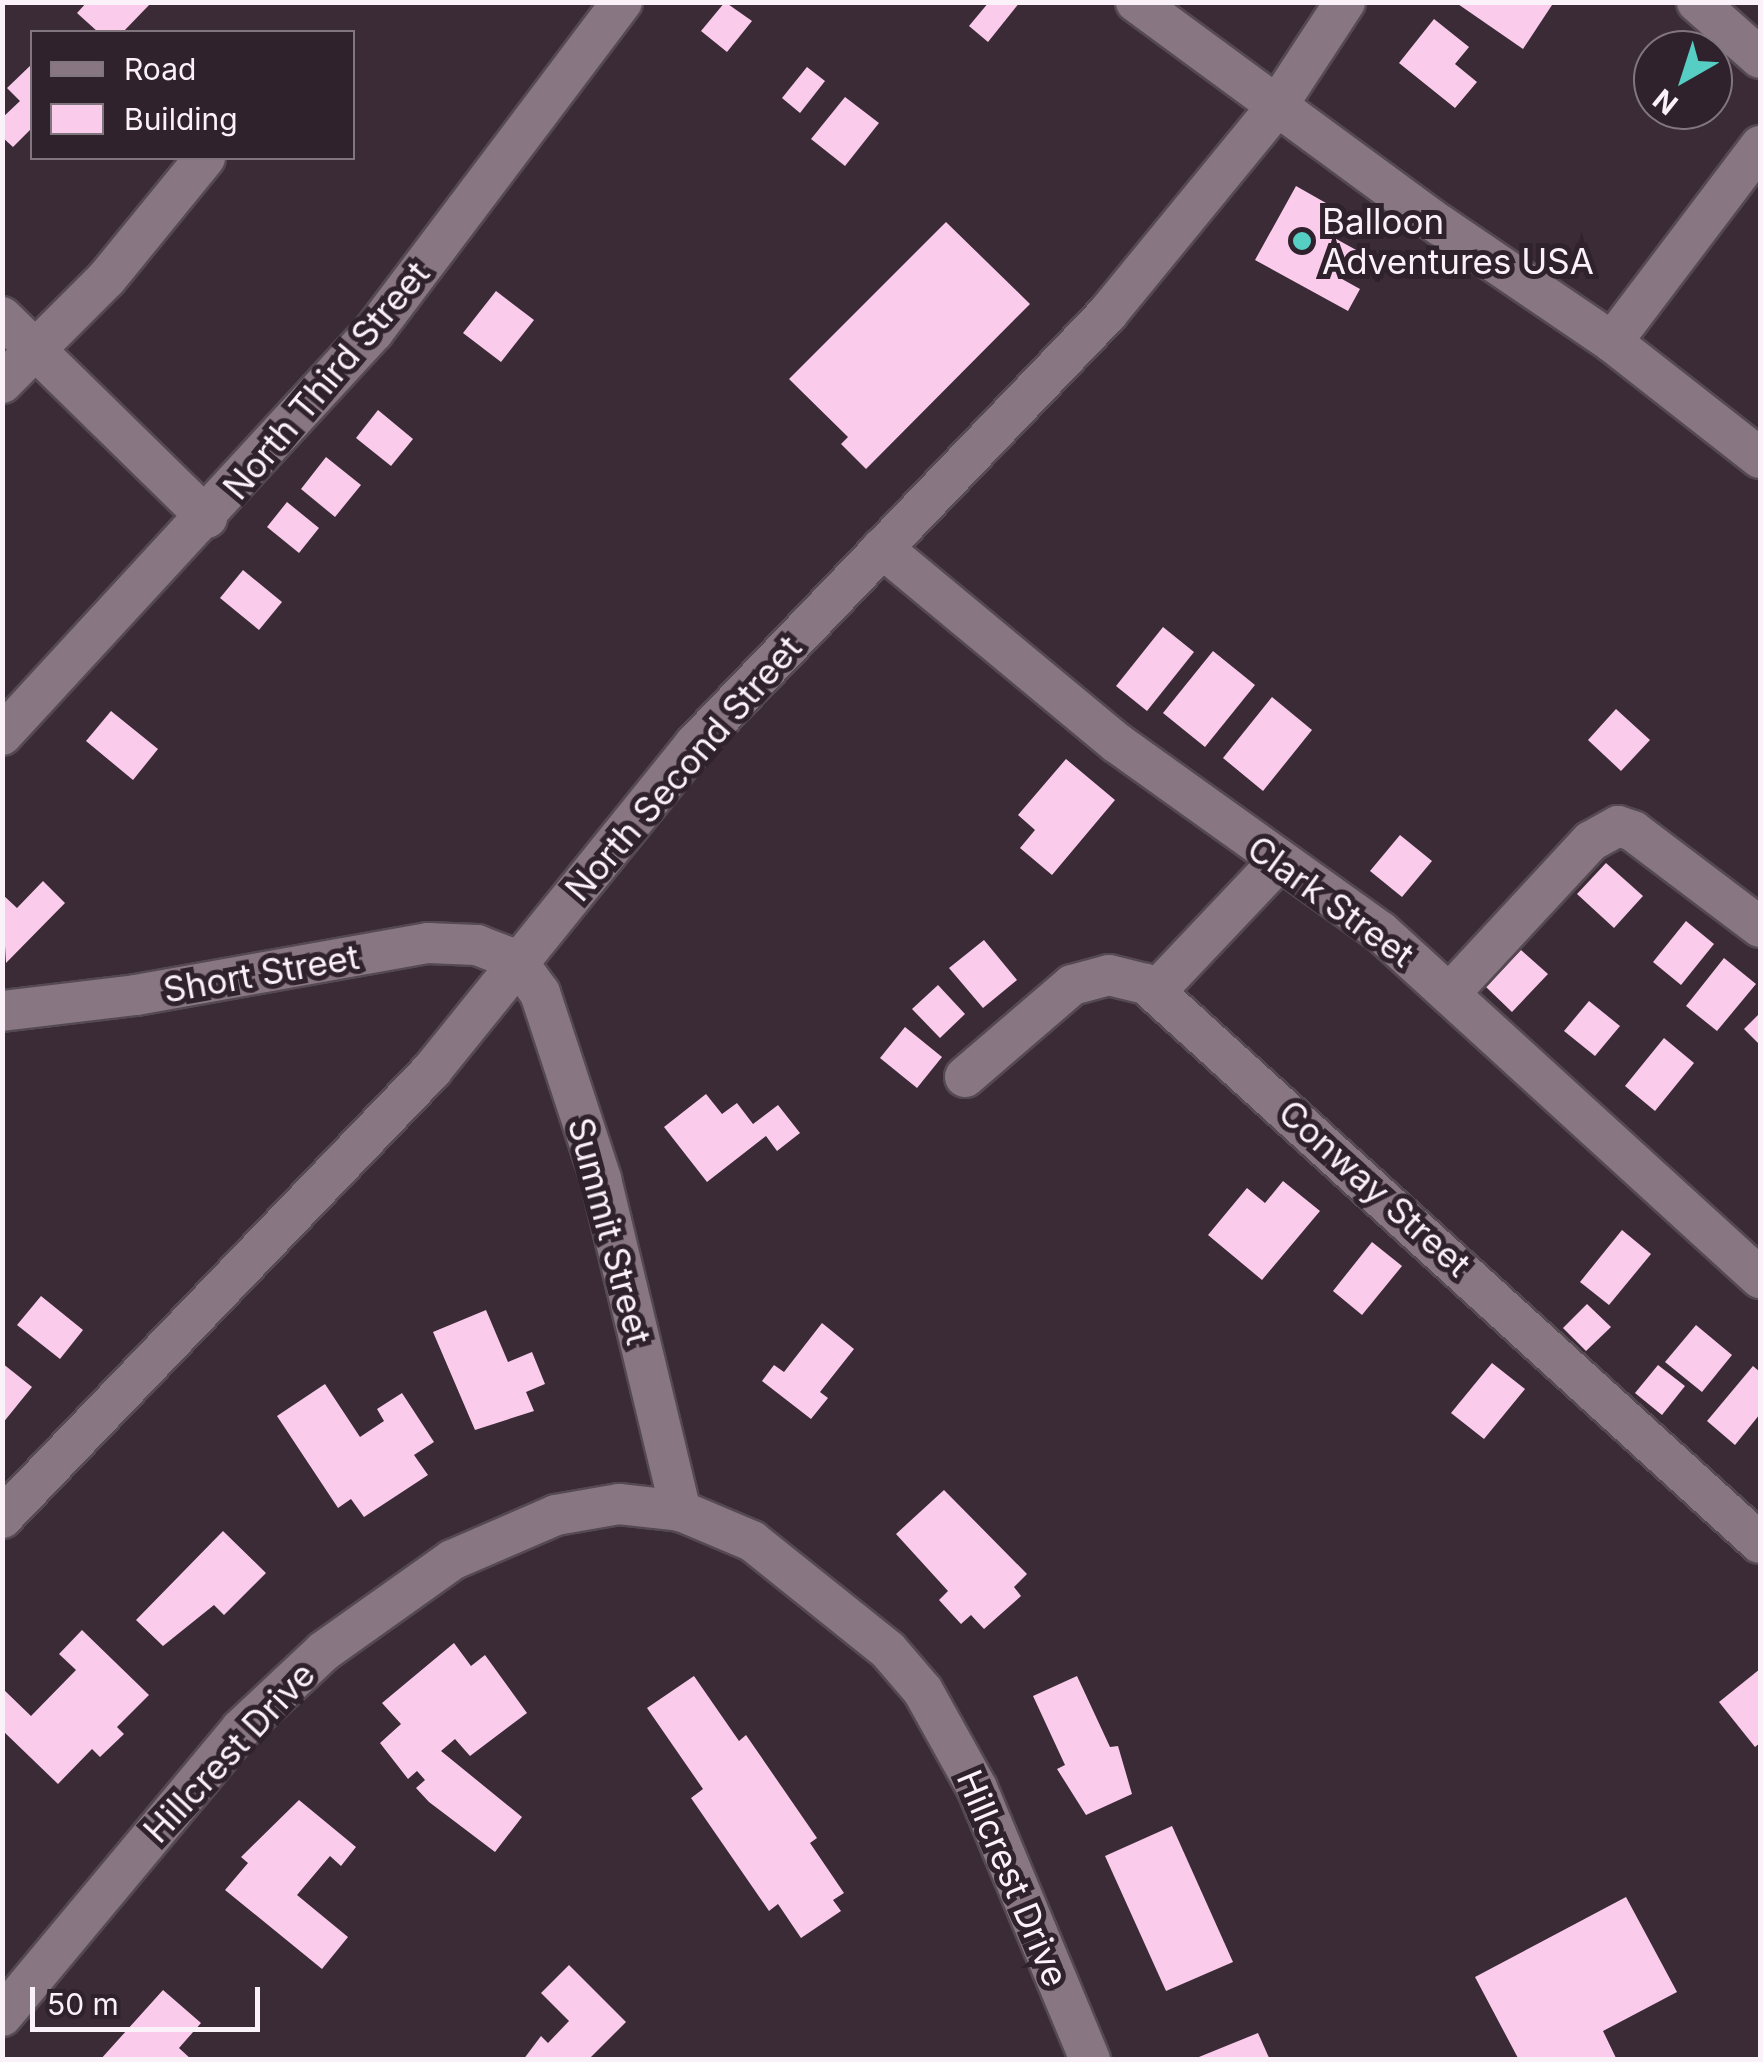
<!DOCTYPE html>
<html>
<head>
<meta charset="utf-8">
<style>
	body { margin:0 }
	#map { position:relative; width:1763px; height:2062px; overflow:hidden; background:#3a2b36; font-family:Inter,sans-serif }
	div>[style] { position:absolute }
	.building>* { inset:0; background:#fbcbec }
	.roads { filter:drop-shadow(2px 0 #554952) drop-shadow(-2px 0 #554952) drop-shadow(0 2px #554952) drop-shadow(0 -2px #554952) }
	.minor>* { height:40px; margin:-20px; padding:0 20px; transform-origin:20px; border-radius:20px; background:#887783 }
	.dots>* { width:28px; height:28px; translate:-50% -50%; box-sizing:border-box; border:5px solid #30222c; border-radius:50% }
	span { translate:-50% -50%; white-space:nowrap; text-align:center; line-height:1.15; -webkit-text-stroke:10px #30222c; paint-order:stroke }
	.poi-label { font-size:35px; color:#fbf1f8 }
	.left { translate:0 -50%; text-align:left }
	.street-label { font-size:35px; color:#fbf1f8 }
	.frame { position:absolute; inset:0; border:5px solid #fbf1f8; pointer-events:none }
	.legend { position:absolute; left:30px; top:30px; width:325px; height:130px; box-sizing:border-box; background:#30222c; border:2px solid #81757e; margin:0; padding:12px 18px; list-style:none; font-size:30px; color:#fbf1f8 }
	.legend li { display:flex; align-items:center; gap:20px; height:50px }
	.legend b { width:50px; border:2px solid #81757e }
	.north { position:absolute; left:1633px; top:30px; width:100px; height:100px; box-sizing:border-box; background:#30222c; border:2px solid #81757e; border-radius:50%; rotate:219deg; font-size:28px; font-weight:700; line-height:40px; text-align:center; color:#fbf1f8 }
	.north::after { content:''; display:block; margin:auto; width:35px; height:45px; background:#56cec4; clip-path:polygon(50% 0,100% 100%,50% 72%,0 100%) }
	.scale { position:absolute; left:30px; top:1987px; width:230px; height:45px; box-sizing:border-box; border:5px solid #fbf1f8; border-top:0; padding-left:12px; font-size:30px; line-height:35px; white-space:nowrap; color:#fbf1f8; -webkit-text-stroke:8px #30222c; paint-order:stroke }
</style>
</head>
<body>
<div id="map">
	<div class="building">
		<i style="clip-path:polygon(87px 2px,152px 2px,123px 32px,98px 32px,77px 13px)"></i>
		<i style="clip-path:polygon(725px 2px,752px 21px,727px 52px,701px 31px)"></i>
		<i style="clip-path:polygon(989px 2px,1020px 2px,988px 42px,969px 26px)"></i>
		<i style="clip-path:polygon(1455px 2px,1554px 2px,1523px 49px)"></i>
		<i style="clip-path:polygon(1434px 19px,1469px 47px,1455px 64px,1477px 82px,1455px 108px,1399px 63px)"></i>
		<i style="clip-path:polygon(32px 64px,32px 128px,13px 147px,2px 137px,2px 118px,20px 101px,7px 88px)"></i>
		<i style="clip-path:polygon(807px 67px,825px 81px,800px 113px,782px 98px)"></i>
		<i style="clip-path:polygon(845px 97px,879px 123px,845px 166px,811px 139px)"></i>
		<i style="clip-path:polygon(1296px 186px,1333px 207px,1320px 230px,1358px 251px,1342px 279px,1360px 289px,1348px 311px,1255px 260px)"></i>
		<i style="clip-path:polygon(946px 222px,1030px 304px,866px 469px,841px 444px,848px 437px,789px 379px)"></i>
		<i style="clip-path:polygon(496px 291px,534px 320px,501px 362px,463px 333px)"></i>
		<i style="clip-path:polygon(378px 410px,413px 439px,391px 466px,356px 438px)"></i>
		<i style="clip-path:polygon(326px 457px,361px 485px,335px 517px,301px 489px)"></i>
		<i style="clip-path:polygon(287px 502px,319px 528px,299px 553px,267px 527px)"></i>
		<i style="clip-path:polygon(243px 570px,282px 602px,259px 630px,220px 598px)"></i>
		<i style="clip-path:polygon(1163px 627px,1194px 652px,1147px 711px,1116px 686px)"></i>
		<i style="clip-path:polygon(1213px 651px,1255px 685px,1205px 747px,1163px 713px)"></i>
		<i style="clip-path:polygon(1272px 697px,1312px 730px,1263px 791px,1223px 758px)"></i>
		<i style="clip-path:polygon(1616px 709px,1650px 740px,1621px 771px,1588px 740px)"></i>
		<i style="clip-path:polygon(111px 711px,158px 749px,133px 780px,86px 741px)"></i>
		<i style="clip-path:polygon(1066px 759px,1115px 800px,1052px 875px,1020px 848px,1035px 830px,1018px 815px)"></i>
		<i style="clip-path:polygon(1400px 835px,1432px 861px,1402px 897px,1370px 871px)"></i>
		<i style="clip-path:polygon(1606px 863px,1643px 896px,1614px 928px,1577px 894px)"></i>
		<i style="clip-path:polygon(43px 881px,65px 903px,6px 963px,2px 894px,17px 908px)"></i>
		<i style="clip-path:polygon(1686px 921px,1714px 944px,1681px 985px,1653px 962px)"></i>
		<i style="clip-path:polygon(984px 940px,1017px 980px,983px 1008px,949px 968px)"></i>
		<i style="clip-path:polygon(1521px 950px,1548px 974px,1512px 1012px,1486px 987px)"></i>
		<i style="clip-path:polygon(1724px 958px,1756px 984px,1717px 1031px,1686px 1006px)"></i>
		<i style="clip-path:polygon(938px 985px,965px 1014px,940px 1038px,912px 1009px)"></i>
		<i style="clip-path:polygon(1589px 1001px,1620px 1026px,1595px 1056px,1564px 1031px)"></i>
		<i style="clip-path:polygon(1760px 1013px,1760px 1045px,1744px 1029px)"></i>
		<i style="clip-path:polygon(905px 1027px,942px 1057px,917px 1088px,880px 1058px)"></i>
		<i style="clip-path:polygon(1664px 1038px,1694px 1063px,1655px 1111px,1625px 1086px)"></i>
		<i style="clip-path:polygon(706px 1094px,722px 1114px,737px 1103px,753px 1124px,778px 1105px,800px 1133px,777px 1151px,766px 1136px,707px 1182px,664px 1127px)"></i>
		<i style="clip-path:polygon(1283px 1181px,1320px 1211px,1262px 1280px,1208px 1235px,1247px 1188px,1265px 1203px)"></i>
		<i style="clip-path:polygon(1622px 1230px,1651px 1254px,1609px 1305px,1580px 1282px)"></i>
		<i style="clip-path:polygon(1372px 1242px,1402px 1266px,1362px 1315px,1333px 1291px)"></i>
		<i style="clip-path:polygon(41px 1296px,83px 1330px,60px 1359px,17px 1325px)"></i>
		<i style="clip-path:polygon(1587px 1304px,1611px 1327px,1586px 1351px,1563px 1328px)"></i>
		<i style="clip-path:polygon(486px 1310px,508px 1362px,532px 1352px,545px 1384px,526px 1392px,534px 1411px,475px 1430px,433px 1332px)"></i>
		<i style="clip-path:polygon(822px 1323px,854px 1349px,820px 1392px,828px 1398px,811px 1419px,762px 1381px,774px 1365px,784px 1372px)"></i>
		<i style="clip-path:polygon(1696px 1325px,1732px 1355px,1702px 1392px,1665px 1362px)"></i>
		<i style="clip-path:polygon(2px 1363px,32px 1387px,2px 1424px)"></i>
		<i style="clip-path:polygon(1492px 1363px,1525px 1389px,1484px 1439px,1451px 1413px)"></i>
		<i style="clip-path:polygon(1658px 1365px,1685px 1386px,1662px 1415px,1635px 1393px)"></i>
		<i style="clip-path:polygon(1753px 1366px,1760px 1372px,1760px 1414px,1735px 1445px,1707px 1421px)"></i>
		<i style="clip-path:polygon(325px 1384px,360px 1437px,384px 1421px,377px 1409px,402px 1393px,434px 1442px,414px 1455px,428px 1475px,364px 1517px,351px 1499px,338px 1508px,277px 1416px)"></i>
		<i style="clip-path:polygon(944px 1490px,1027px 1574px,1014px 1587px,1021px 1596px,984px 1629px,971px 1615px,961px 1624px,939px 1600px,948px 1591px,896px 1534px)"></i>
		<i style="clip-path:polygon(223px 1531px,266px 1573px,224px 1615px,214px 1605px,163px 1646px,136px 1620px)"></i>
		<i style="clip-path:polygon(82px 1630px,149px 1695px,117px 1727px,124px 1734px,100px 1757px,92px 1749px,58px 1784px,2px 1730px,2px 1688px,31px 1716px,76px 1670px,59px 1654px)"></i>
		<i style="clip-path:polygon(454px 1643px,471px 1666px,485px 1655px,527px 1713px,470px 1756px,455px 1739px,441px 1751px,522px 1817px,495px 1852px,429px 1802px,416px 1788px,425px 1780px,417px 1771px,408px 1779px,380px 1743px,401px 1724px,382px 1703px)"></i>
		<i style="clip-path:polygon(1760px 1669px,1760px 1743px,1755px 1747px,1719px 1702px)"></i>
		<i style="clip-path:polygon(694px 1676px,739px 1741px,746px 1735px,817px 1838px,810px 1843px,844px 1893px,833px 1900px,841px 1911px,801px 1938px,778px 1904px,769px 1911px,691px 1798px,703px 1789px,647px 1708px)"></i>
		<i style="clip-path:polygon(1077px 1676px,1110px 1747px,1118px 1746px,1132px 1794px,1086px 1815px,1057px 1769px,1065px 1765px,1033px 1696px)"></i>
		<i style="clip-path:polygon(299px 1800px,356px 1847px,341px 1866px,330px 1856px,297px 1895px,348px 1937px,322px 1969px,225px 1890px,248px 1863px,241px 1857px)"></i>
		<i style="clip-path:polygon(1172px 1826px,1233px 1962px,1166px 1991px,1105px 1856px)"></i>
		<i style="clip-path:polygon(1626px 1897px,1677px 1992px,1603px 2031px,1617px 2060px,1519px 2060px,1475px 1977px)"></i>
		<i style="clip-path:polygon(569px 1965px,626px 2022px,588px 2060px,523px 2060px,541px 2036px,548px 2043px,569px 2021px,541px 1993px)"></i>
		<i style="clip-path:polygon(163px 1990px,201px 2023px,179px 2048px,192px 2060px,100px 2060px)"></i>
		<i style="clip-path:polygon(1258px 2033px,1270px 2060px,1194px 2060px,1194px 2059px)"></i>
	</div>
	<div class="roads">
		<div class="minor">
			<i style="left:1136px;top:2px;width:377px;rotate:36.3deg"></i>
			<i style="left:1440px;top:225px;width:208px;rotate:34.2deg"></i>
			<i style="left:1612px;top:342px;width:188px;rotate:38.1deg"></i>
			<i style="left:1697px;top:2px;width:84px;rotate:41.6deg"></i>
			<i style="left:2px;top:317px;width:287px;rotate:44.4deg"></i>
			<i style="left:1612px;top:342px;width:246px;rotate:-52.9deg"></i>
			<i style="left:2px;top:383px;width:148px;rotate:-45deg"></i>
			<i style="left:107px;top:278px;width:155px;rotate:-50.8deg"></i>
			<i style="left:882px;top:548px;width:305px;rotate:39.7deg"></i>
			<i style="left:1117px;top:743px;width:323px;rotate:35.6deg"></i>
			<i style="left:1380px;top:931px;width:515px;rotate:42.4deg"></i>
			<i style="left:2px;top:735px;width:549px;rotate:-47.36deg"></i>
			<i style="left:374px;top:331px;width:412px;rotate:-53deg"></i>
			<i style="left:1156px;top:991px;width:178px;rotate:-46.6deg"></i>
			<i style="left:1450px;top:993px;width:207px;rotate:-47.2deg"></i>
			<i style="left:1591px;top:841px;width:31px;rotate:-29deg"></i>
			<i style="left:1618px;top:826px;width:16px;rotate:18deg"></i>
			<i style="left:1633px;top:831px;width:159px;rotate:37.1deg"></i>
			<i style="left:2px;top:1011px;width:135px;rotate:-6.8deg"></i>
			<i style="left:136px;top:995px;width:297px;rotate:-10.1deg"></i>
			<i style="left:428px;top:943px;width:49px;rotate:2.3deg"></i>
			<i style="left:477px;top:945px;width:42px;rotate:21deg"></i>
			<i style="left:516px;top:960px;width:41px;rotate:54deg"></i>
			<i style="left:540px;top:993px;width:196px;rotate:71.8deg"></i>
			<i style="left:601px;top:1179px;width:342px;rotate:76.5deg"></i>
			<i style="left:965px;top:1077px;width:141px;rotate:-40.7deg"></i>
			<i style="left:1072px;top:985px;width:38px;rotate:-15deg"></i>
			<i style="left:1109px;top:975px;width:38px;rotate:14deg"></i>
			<i style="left:1146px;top:984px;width:830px;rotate:42.32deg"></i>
			<i style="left:2px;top:1518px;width:621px;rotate:-46.17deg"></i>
			<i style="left:432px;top:1070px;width:419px;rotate:-51.1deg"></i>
			<i style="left:695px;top:744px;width:596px;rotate:-46.22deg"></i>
			<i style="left:1107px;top:314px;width:269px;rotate:-50.7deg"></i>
			<i style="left:1277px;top:106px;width:124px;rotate:-56.8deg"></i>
			<i style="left:2px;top:2016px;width:373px;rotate:-50.2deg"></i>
			<i style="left:241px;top:1729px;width:114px;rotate:-43.2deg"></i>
			<i style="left:324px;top:1651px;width:157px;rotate:-35.4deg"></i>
			<i style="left:452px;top:1560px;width:113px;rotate:-23.4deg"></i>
			<i style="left:556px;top:1515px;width:64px;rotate:-9.9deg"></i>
			<i style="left:619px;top:1504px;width:62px;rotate:6.4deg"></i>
			<i style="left:681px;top:1511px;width:77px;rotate:22.9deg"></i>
			<i style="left:752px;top:1541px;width:174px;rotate:38.7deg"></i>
			<i style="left:888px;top:1650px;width:54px;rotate:49.5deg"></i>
			<i style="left:923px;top:1691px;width:111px;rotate:60.9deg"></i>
			<i style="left:977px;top:1788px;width:295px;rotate:67.4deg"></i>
		</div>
	</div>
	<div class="dots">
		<i style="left:1302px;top:241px;background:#56cec4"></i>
	</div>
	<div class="poi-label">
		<span class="left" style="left:1322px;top:241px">Balloon<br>Adventures USA</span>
	</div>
	<div class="street-label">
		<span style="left:326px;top:380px;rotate:-50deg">North Third Street</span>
		<span style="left:683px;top:768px;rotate:-49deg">North Second Street</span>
		<span style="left:1331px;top:901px;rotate:36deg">Clark Street</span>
		<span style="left:261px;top:973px;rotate:-10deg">Short Street</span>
		<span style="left:1375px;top:1188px;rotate:42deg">Conway Street</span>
		<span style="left:610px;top:1231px;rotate:75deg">Summit Street</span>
		<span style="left:229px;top:1752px;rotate:-47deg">Hillcrest Drive</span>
		<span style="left:1013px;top:1878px;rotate:67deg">Hillcrest Drive</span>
	</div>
	<div class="frame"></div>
	<ul class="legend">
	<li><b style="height:12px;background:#887783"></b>Road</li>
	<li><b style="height:28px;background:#fbcbec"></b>Building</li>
	</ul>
	<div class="north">N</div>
	<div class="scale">50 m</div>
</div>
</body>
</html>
